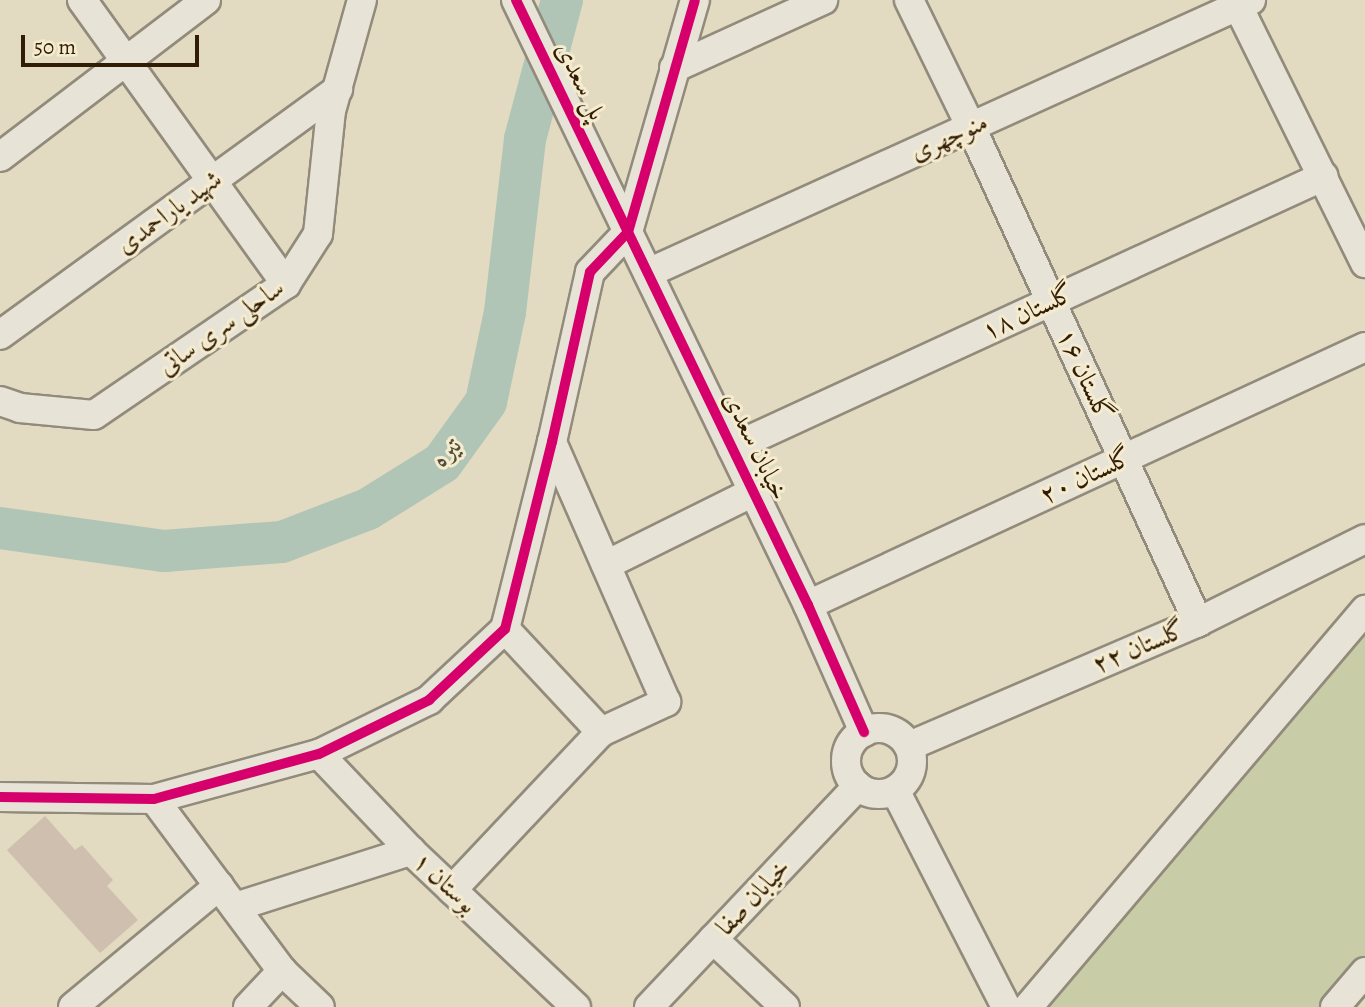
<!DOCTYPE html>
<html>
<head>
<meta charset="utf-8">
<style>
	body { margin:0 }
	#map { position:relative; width:1365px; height:1007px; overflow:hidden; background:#e2dac1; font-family:Alegreya,Amiri,serif }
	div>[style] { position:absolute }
	.green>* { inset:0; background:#c9cda7 }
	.river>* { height:42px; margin:-21px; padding:0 21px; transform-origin:21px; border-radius:21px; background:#b0c5b6 }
	.building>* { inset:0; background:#cfbfae }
	.roads { filter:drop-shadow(2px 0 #928b7b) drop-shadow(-2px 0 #928b7b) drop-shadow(0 2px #928b7b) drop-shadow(0 -2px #928b7b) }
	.minor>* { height:28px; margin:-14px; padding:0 14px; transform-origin:14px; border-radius:14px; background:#e7e3d7 }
	.minor>.ring { margin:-14px; padding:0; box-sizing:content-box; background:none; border:28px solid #e7e3d7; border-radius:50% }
	.cycleway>* { height:10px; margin:-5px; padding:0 5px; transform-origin:5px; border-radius:5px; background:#d6006c }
	span { translate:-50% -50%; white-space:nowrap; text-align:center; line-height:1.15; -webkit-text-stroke:6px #f5ebce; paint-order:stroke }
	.street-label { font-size:26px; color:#311d06 }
	.water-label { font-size:28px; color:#514d39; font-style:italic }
	.scale { position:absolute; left:21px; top:35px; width:178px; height:32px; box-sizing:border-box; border:4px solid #311d06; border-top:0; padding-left:9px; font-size:21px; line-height:24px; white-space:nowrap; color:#311d06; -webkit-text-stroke:5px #f5ebce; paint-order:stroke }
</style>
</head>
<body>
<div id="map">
	<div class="green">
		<i style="clip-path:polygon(1365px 627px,1365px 998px,1358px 1007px,1045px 1007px)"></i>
	</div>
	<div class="river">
		<i style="left:0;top:528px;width:166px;rotate:8deg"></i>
		<i style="left:164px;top:551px;width:118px;rotate:-4.4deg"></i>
		<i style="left:282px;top:542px;width:92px;rotate:-21deg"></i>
		<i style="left:368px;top:509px;width:87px;rotate:-31.9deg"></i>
		<i style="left:442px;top:463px;width:75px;rotate:-54.2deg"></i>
		<i style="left:486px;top:402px;width:92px;rotate:-78.1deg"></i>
		<i style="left:505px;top:312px;width:174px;rotate:-83.4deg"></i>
		<i style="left:525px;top:139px;width:144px;rotate:-75.1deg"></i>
	</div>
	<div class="building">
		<i style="clip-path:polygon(45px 816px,75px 850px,82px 845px,113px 880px,107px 886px,138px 920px,100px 953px,7px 850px)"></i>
	</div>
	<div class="roads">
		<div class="minor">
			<i style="left:82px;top:0;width:350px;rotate:54.3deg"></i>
			<i style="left:516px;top:0;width:672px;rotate:64.24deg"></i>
			<i style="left:808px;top:605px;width:139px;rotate:66.2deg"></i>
			<i style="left:909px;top:0;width:141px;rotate:64deg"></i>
			<i style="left:971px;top:127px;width:545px;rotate:65.36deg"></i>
			<i style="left:1238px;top:6px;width:287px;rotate:63.7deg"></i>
			<i style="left:674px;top:68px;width:164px;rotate:-24.5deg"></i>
			<i style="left:0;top:157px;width:259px;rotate:-37.3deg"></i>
			<i style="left:648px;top:273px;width:662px;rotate:-24.36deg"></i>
			<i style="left:0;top:335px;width:418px;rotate:-36deg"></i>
			<i style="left:0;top:401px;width:21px;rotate:19deg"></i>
			<i style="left:20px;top:408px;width:74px;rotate:5.4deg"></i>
			<i style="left:94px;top:415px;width:232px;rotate:-34.3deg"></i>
			<i style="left:286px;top:284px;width:59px;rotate:-57.4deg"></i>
			<i style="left:318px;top:234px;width:124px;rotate:-84deg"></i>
			<i style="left:331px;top:111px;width:115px;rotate:-74.4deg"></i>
			<i style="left:732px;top:448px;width:651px;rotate:-24.68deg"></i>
			<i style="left:606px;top:565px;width:164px;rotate:-26.4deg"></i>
			<i style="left:808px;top:605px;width:614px;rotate:-24.85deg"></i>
			<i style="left:505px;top:629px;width:141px;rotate:47deg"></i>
			<i class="ring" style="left:846px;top:728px;width:38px;height:38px"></i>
			<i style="left:909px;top:746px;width:314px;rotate:-23.2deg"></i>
			<i style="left:1198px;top:622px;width:186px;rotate:-26.4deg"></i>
			<i style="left:319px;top:754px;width:134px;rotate:46.5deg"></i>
			<i style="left:411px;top:851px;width:227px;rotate:43.4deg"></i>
			<i style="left:895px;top:790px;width:244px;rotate:62.9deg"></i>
			<i style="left:0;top:797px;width:154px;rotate:0.7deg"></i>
			<i style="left:154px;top:799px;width:171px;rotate:-15.3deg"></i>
			<i style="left:319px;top:754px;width:123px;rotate:-26.1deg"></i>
			<i style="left:429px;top:700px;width:104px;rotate:-43.1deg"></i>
			<i style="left:505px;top:629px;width:193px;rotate:-75.9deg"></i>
			<i style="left:552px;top:442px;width:174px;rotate:-77.4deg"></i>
			<i style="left:590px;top:272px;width:55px;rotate:-46.5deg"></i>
			<i style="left:628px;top:232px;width:241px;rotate:-73.9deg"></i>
			<i style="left:154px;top:799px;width:214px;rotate:53.3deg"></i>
			<i style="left:282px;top:971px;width:52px;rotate:43.5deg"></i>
			<i style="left:452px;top:890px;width:217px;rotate:-46.7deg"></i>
			<i style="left:601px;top:732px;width:72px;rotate:-24.8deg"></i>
			<i style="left:666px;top:702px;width:284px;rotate:-113.7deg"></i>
			<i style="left:235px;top:907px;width:185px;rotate:-17.7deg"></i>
			<i style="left:713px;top:939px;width:99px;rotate:43.4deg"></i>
			<i style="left:73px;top:1007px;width:190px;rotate:-39.7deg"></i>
			<i style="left:248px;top:1007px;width:50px;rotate:-46.6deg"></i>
			<i style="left:649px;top:1007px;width:304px;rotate:-46.6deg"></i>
			<i style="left:1028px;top:1007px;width:521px;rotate:-49.67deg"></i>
			<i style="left:1335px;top:1007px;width:46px;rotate:-49.4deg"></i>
		</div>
	</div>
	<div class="cycleway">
		<i style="left:516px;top:0;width:672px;rotate:64.24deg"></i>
		<i style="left:808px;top:605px;width:139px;rotate:66.2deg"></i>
		<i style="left:0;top:797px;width:154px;rotate:0.7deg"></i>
		<i style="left:154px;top:799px;width:171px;rotate:-15.3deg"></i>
		<i style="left:319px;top:754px;width:123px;rotate:-26.1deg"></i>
		<i style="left:429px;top:700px;width:104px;rotate:-43.1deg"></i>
		<i style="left:505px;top:629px;width:193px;rotate:-75.9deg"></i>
		<i style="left:552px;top:442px;width:174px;rotate:-77.4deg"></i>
		<i style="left:590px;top:272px;width:55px;rotate:-46.5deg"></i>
		<i style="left:628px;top:232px;width:241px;rotate:-73.9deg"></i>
	</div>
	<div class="street-label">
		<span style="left:581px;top:81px;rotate:64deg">پل سعدی</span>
		<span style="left:949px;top:137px;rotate:-24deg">منوچهری</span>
		<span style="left:169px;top:212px;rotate:-36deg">شهید یاراحمدی</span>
		<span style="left:1028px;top:312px;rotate:-25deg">گلستان ۱۸</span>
		<span style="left:221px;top:327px;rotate:-35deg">ساحلی سری ساتی</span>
		<span style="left:1085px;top:375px;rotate:65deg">گلستان ۱۶</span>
		<span style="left:756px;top:446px;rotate:64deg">خیابان سعدی</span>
		<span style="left:1086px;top:476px;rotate:-25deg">گلستان ۲۰</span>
		<span style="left:1139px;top:647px;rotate:-23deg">گلستان ۲۲</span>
		<span style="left:445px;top:883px;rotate:43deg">بوستان ۱</span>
		<span style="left:753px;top:897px;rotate:-47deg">خیابان صفا</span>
	</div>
	<div class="water-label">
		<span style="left:446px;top:451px;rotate:-47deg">تيره</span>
	</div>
	<div class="scale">50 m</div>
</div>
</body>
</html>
